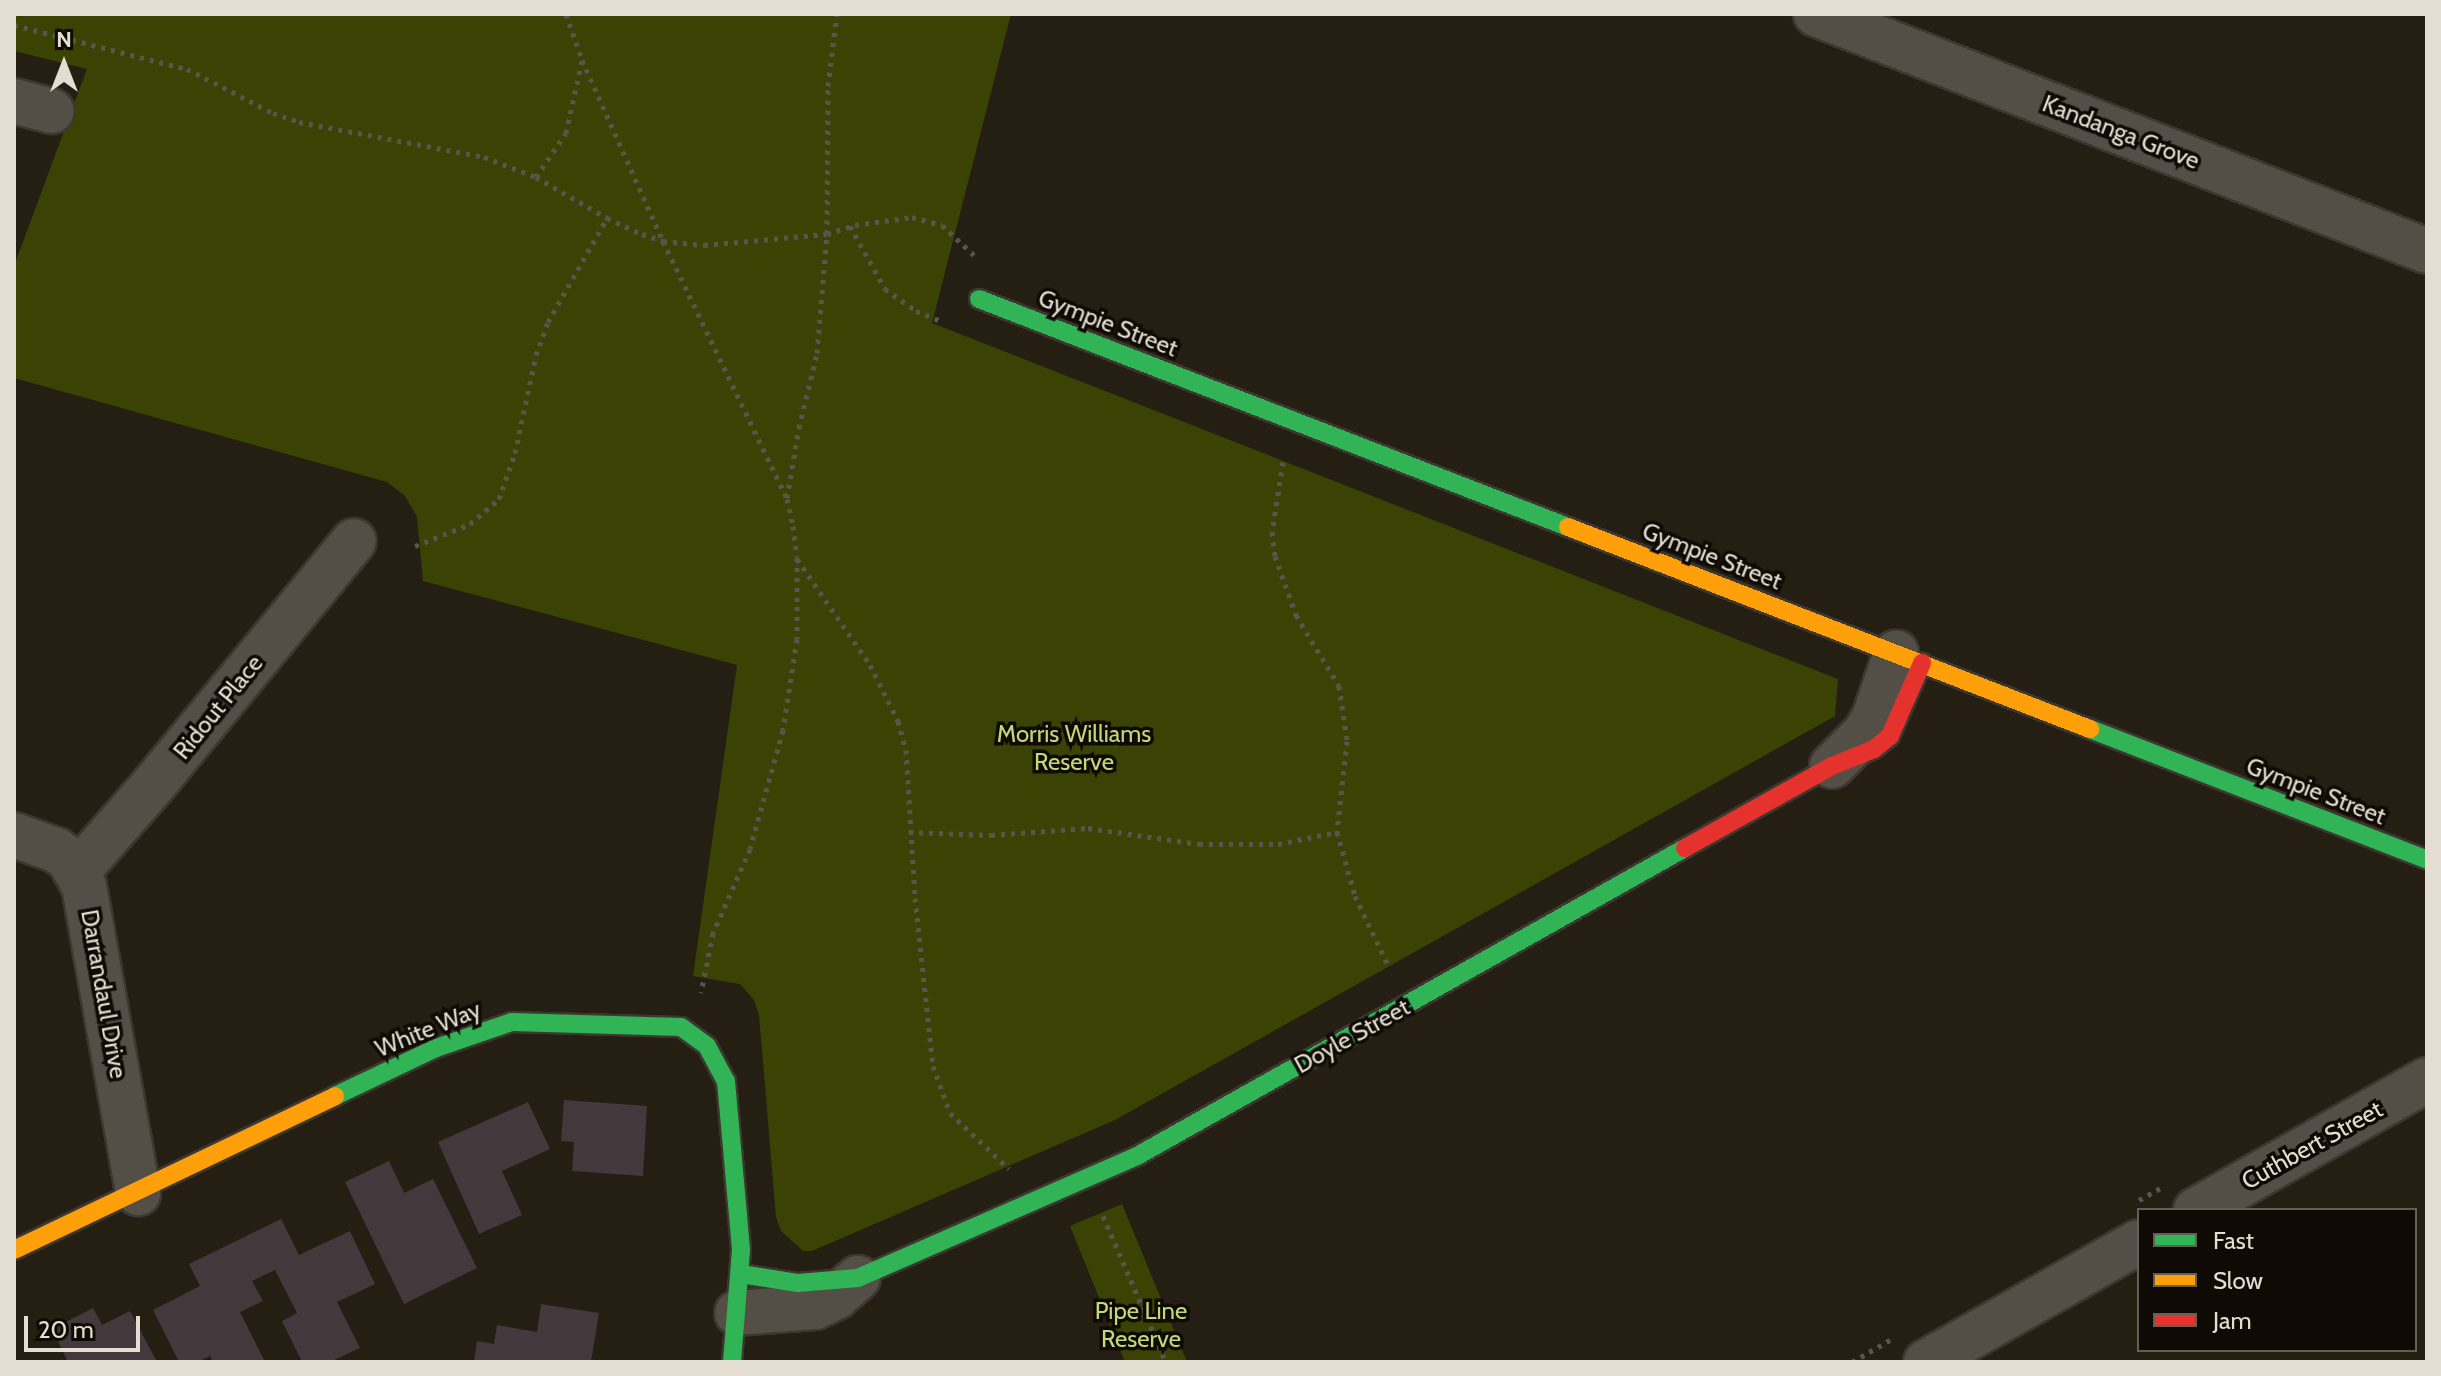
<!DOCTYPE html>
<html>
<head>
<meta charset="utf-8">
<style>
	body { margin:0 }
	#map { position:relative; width:2441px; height:1376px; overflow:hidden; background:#241e13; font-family:Cabin,sans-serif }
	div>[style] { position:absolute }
	.green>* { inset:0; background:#3a4303 }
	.building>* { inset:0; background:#43383c }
	.path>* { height:5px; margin-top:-2.5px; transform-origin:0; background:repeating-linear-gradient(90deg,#59554d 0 4px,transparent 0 10px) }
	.roads { filter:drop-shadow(2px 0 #3c3730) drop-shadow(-2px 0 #3c3730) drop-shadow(0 2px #3c3730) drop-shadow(0 -2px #3c3730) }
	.street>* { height:44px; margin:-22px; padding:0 22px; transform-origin:22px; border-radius:22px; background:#534f46 }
	.fast>* { height:18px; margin:-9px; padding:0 9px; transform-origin:9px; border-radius:9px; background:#30b455 }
	.slow>* { height:18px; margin:-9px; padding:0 9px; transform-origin:9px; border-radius:9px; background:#ff9f0a }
	.jam>* { height:18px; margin:-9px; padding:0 9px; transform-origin:9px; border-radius:9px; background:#e5322d }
	span { translate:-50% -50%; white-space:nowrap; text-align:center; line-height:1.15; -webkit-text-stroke:7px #0f0b04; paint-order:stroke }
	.street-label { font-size:24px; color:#e4ded2 }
	.park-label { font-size:24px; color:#c2d879 }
	.frame { position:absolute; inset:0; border:16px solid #e4ded2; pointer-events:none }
	.legend { position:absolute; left:2137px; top:1208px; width:280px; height:144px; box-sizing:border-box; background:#0f0b04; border:2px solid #645f56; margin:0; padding:10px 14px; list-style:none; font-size:24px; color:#e4ded2 }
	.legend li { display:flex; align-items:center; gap:16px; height:40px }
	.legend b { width:40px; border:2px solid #645f56 }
	.north { position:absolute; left:24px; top:24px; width:80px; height:80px; -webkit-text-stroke:6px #0f0b04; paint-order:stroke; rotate:0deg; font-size:22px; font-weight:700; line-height:32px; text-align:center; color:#e4ded2 }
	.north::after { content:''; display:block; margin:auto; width:28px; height:36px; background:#e4ded2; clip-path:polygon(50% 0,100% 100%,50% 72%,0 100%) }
	.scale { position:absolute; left:24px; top:1316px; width:116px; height:36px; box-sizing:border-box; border:4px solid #e4ded2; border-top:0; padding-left:10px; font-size:24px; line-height:28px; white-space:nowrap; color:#e4ded2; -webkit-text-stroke:6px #0f0b04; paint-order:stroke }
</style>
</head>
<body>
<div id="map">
	<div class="green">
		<i style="clip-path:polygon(14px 14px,1011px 14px,932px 323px,1838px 679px,1835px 716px,1115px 1120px,812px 1251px,803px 1251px,781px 1231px,776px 1217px,759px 1015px,754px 1000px,740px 984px,693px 976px,737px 665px,423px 581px,417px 517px,405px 496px,387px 482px,14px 378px,14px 266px,87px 69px,14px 51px)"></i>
		<i style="clip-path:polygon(1122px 1204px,1187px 1362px,1125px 1362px,1070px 1226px)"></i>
	</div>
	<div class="building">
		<i style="clip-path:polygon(564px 1100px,647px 1106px,643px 1176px,572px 1171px,574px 1142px,561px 1141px)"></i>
		<i style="clip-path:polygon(528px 1102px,550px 1149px,502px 1171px,522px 1215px,479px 1234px,438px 1142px)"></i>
		<i style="clip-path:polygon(389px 1161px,404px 1193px,433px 1179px,477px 1268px,404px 1304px,345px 1182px)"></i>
		<i style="clip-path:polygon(281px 1219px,299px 1255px,350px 1231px,375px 1284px,337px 1302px,360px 1348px,330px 1362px,302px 1362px,282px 1321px,297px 1313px,275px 1270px,252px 1281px,263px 1301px,240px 1312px,265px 1362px,213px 1362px,210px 1356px,198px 1362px,179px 1362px,153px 1310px,200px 1286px,189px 1264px)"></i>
		<i style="clip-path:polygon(541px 1304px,599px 1313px,591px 1362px,474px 1362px,477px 1341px,494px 1344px,497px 1325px,537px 1332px)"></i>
		<i style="clip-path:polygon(93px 1308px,102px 1325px,130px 1311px,157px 1362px,68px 1362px,52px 1329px)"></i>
	</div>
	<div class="path">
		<i style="left:566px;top:14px;width:49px;rotate:70.8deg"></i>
		<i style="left:582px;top:60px;width:198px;rotate:65.9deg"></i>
		<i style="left:663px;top:241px;width:286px;rotate:64.3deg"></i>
		<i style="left:787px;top:499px;width:28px;rotate:77deg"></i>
		<i style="left:793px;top:526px;width:31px;rotate:83deg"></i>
		<i style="left:797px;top:557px;width:82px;rotate:90deg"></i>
		<i style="left:797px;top:639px;width:92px;rotate:98.7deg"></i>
		<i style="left:783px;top:730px;width:123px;rotate:105.5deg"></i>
		<i style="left:750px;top:849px;width:92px;rotate:113.8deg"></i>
		<i style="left:713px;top:933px;width:61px;rotate:101.3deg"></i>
		<i style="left:14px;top:25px;width:179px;rotate:14.3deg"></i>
		<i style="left:187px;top:69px;width:97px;rotate:27.1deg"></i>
		<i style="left:273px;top:113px;width:28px;rotate:19deg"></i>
		<i style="left:299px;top:122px;width:188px;rotate:10.7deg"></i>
		<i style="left:484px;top:157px;width:56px;rotate:21deg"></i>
		<i style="left:536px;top:177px;width:82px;rotate:30deg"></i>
		<i style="left:607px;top:218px;width:38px;rotate:25deg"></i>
		<i style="left:642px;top:234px;width:22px;rotate:18deg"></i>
		<i style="left:663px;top:241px;width:41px;rotate:5.6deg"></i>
		<i style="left:704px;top:245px;width:123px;rotate:-5.1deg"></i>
		<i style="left:827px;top:234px;width:148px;rotate:-89.6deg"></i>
		<i style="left:828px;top:86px;width:73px;rotate:-82.9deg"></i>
		<i style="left:536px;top:177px;width:53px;rotate:-55.7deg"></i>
		<i style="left:566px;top:133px;width:74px;rotate:-77.5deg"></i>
		<i style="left:850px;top:226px;width:72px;rotate:60.9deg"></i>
		<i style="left:885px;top:289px;width:38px;rotate:35deg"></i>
		<i style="left:916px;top:311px;width:29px;rotate:22deg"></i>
		<i style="left:1283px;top:462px;width:71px;rotate:98.9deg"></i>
		<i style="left:1272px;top:532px;width:24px;rotate:83deg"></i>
		<i style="left:1275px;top:556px;width:63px;rotate:70.4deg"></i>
		<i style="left:1296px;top:615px;width:83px;rotate:58.8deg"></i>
		<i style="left:1339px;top:686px;width:56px;rotate:81.7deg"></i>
		<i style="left:1347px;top:741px;width:92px;rotate:96.3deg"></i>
		<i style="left:1337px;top:832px;width:66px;rotate:74.3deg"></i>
		<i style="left:1355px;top:896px;width:79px;rotate:64.4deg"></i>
		<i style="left:787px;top:498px;width:71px;rotate:-80.3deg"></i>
		<i style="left:799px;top:428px;width:77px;rotate:-76.5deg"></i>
		<i style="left:817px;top:353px;width:119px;rotate:-85.2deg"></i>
		<i style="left:827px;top:234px;width:29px;rotate:-18deg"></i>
		<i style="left:855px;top:225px;width:58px;rotate:-8deg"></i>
		<i style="left:912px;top:217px;width:31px;rotate:15deg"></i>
		<i style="left:942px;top:225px;width:48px;rotate:43.3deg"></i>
		<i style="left:415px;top:546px;width:59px;rotate:-21.8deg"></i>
		<i style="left:470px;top:524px;width:38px;rotate:-41deg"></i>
		<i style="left:499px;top:499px;width:49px;rotate:-70.8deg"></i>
		<i style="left:515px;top:453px;width:100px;rotate:-77.9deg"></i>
		<i style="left:536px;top:355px;width:35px;rotate:-70deg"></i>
		<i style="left:548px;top:322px;width:120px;rotate:-60.4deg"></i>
		<i style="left:797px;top:559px;width:129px;rotate:55.4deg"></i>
		<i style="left:870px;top:665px;width:63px;rotate:63.4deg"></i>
		<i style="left:898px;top:721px;width:30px;rotate:75deg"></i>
		<i style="left:906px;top:750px;width:148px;rotate:86.5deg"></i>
		<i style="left:915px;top:898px;width:169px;rotate:83.9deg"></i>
		<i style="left:933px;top:1066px;width:50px;rotate:70.1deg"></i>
		<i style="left:950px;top:1113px;width:81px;rotate:43.5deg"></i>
		<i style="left:909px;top:832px;width:82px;rotate:2.1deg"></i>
		<i style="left:991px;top:835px;width:97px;rotate:-4.1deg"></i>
		<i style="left:1088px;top:828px;width:112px;rotate:8.2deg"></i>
		<i style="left:1199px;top:844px;width:79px"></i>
		<i style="left:1278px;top:844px;width:60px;rotate:-11.5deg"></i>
		<i style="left:2139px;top:1200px;width:26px;rotate:-29deg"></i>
		<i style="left:1103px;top:1216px;width:159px;rotate:66.7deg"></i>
		<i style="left:1852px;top:1362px;width:44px;rotate:-30.1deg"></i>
	</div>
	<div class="roads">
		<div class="street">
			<i style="left:1816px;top:14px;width:655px;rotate:21.2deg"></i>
			<i style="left:14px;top:101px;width:39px;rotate:15deg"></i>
			<i style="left:1832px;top:766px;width:47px;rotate:-45deg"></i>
			<i style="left:1865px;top:733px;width:17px;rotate:-59deg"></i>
			<i style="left:1874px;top:718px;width:69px;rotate:-71.3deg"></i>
			<i style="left:14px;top:835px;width:45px;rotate:19.7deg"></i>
			<i style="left:56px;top:850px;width:16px;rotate:35deg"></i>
			<i style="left:69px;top:859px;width:31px;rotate:61deg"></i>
			<i style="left:84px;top:886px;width:312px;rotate:80deg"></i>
			<i style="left:78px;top:871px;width:117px;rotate:-48.8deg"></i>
			<i style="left:155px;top:783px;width:313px;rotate:-50.6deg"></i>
			<i style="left:2196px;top:1210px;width:265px;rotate:-29.4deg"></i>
			<i style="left:737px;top:1313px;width:78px;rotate:-4.4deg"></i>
			<i style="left:815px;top:1307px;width:23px;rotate:-25deg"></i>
			<i style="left:836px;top:1297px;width:29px;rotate:-41deg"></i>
			<i style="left:1926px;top:1362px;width:244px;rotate:-29.4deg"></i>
		</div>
		<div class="fast">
			<i style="left:979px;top:299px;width:632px;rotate:21.16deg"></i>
			<i style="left:2090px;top:729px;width:362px;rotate:21.2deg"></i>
			<i style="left:335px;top:1096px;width:112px;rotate:-25.4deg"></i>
			<i style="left:436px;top:1048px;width:80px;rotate:-18.9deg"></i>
			<i style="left:512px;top:1022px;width:169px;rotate:1.7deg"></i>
			<i style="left:681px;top:1027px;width:32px;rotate:36deg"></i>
			<i style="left:707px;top:1046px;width:40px;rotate:62deg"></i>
			<i style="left:726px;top:1081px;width:170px;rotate:84.9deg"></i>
			<i style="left:741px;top:1250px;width:112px;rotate:94.6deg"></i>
			<i style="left:741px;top:1274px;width:58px;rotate:9deg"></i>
			<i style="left:798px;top:1283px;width:60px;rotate:-4.8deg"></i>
			<i style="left:858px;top:1278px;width:305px;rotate:-23.6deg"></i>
			<i style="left:1137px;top:1156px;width:629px;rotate:-29.34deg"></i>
		</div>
		<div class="slow">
			<i style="left:1568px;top:527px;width:560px;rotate:21.16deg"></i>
			<i style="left:14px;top:1250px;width:356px;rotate:-25.6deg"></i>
		</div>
		<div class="jam">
			<i style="left:1685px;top:848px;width:168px;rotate:-29.2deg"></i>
			<i style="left:1832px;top:766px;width:45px;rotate:-22deg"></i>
			<i style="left:1874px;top:749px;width:21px;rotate:-39deg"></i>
			<i style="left:1890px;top:736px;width:80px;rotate:-66.3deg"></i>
		</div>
	</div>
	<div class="street-label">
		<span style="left:2121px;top:132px;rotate:21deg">Kandanga Grove</span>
		<span style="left:1108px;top:323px;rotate:21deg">Gympie Street</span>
		<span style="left:1712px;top:556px;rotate:21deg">Gympie Street</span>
		<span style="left:218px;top:707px;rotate:-51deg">Ridout Place</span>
		<span style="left:2316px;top:791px;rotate:21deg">Gympie Street</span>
		<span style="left:104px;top:994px;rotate:80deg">Darrandaul Drive</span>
		<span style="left:428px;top:1029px;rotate:-22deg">White Way</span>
		<span style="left:1352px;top:1036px;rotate:-29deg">Doyle Street</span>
		<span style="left:2312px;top:1145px;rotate:-29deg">Cuthbert Street</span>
	</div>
	<div class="park-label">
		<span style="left:1074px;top:748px">Morris Williams<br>Reserve</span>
		<span style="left:1141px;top:1325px">Pipe Line<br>Reserve</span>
	</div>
	<div class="frame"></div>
	<ul class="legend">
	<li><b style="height:10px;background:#30b455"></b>Fast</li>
	<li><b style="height:10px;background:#ff9f0a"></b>Slow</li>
	<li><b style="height:10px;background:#e5322d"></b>Jam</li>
	</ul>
	<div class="north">N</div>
	<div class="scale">20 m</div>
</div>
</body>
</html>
